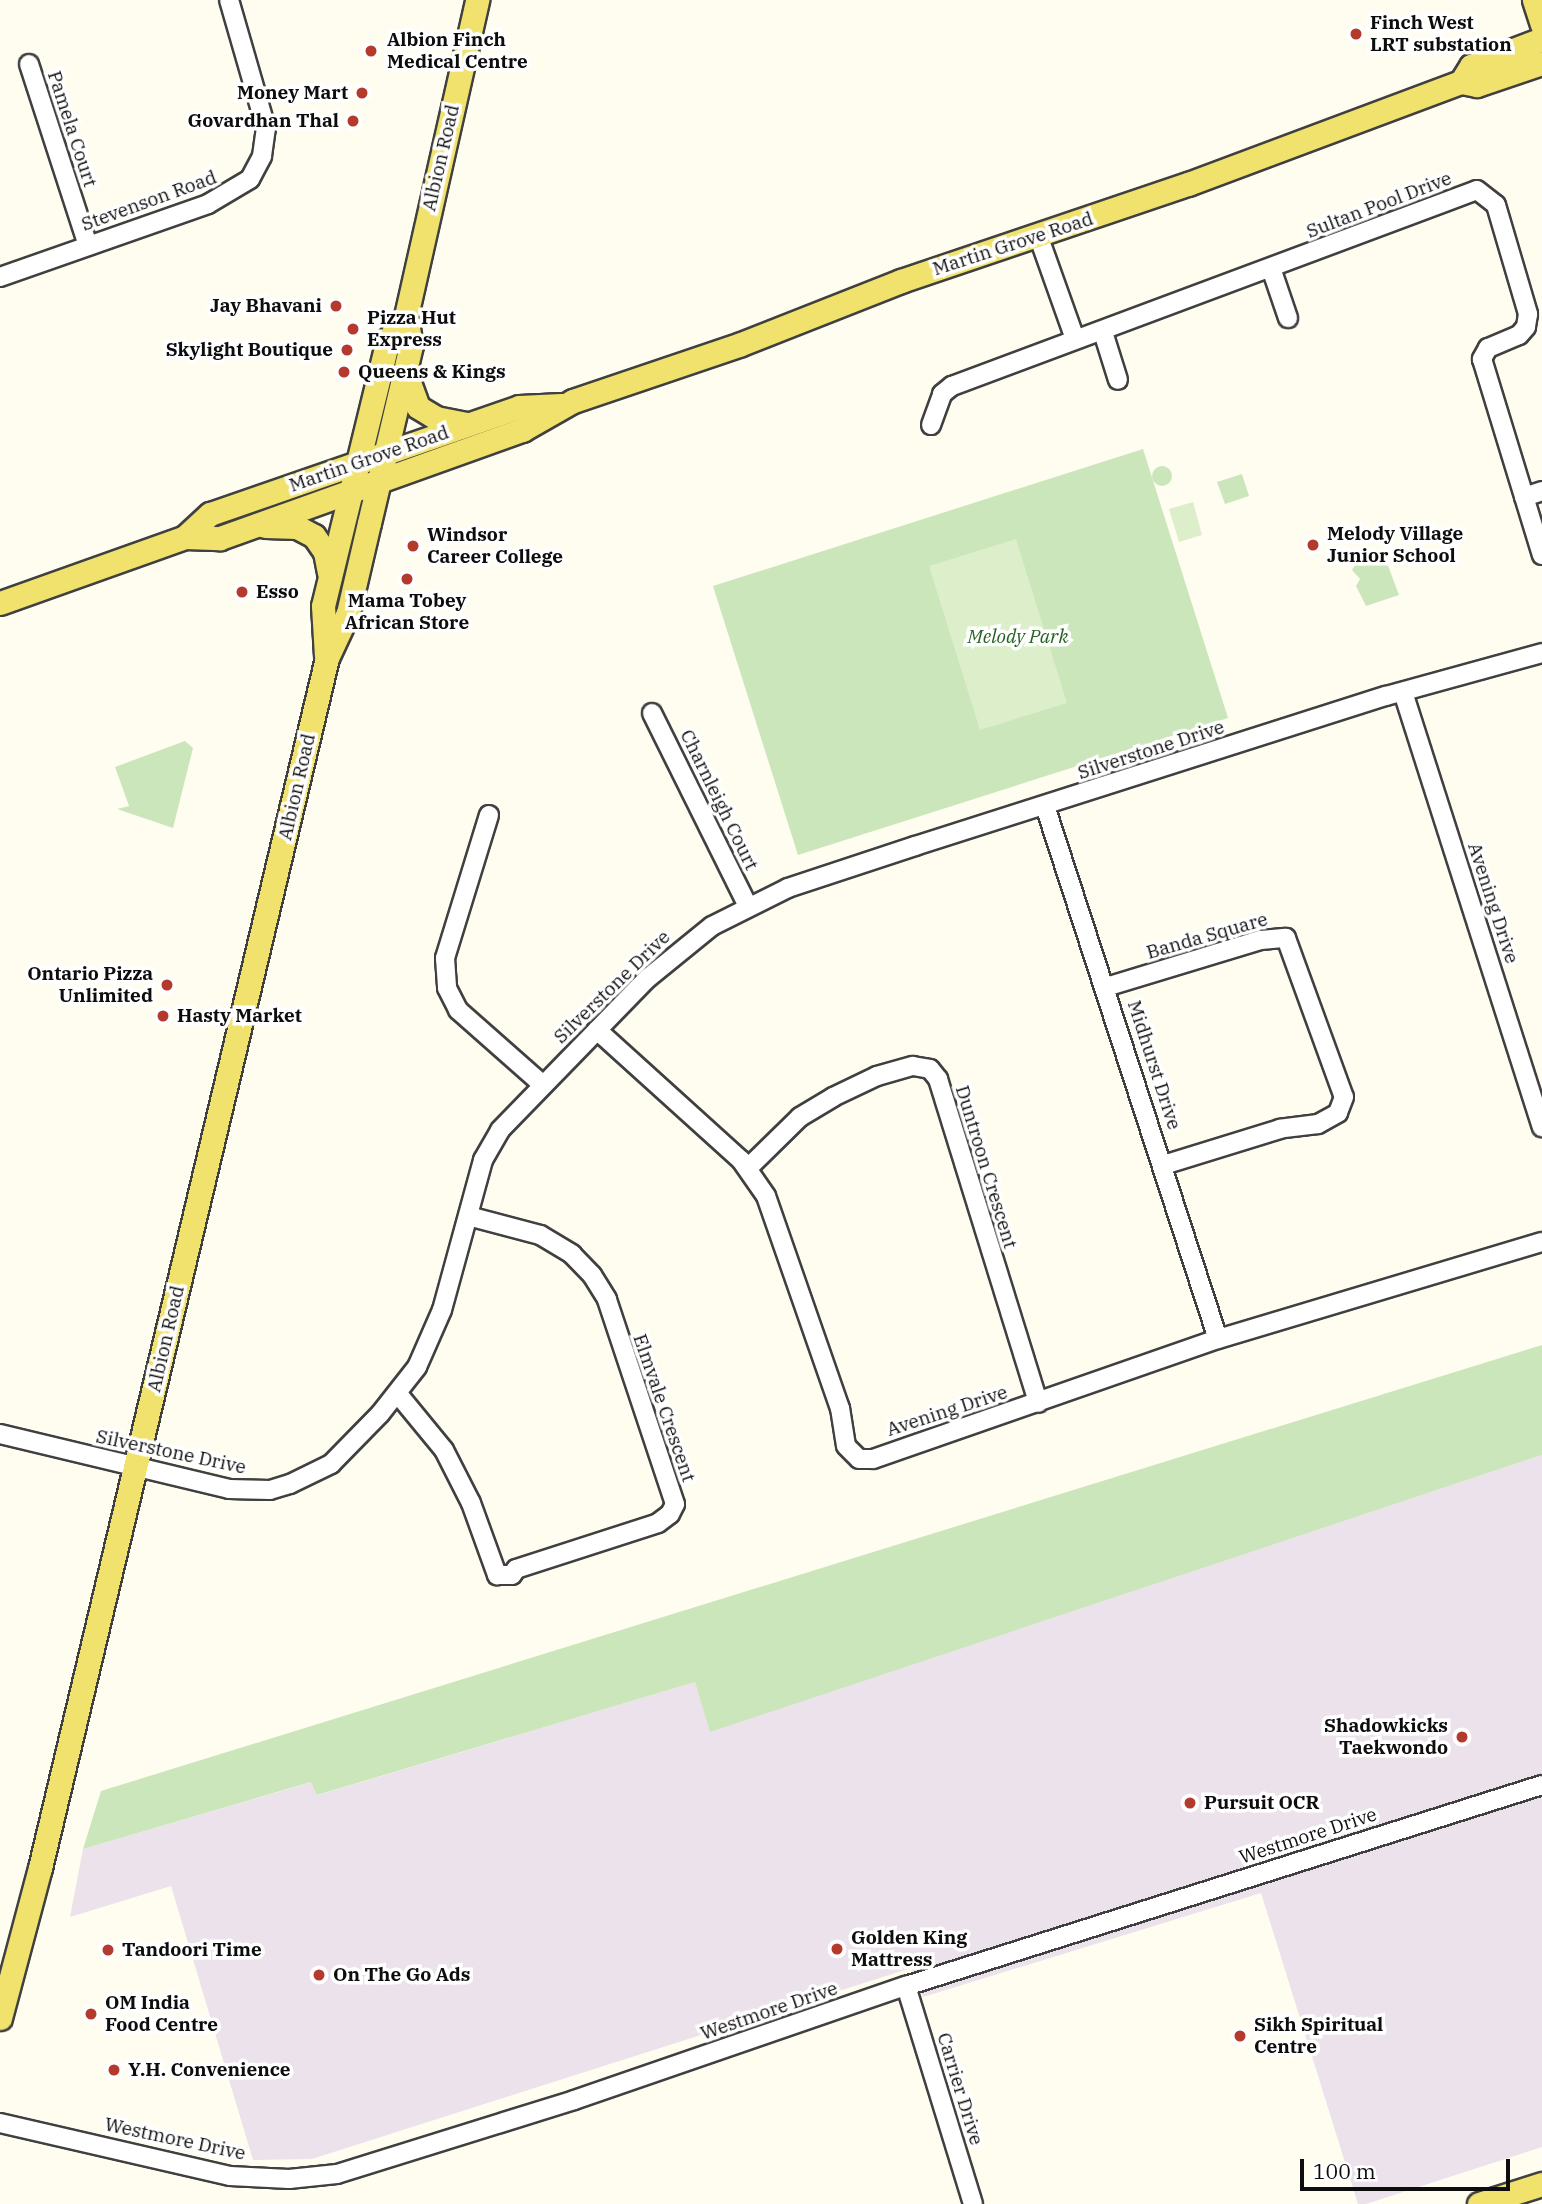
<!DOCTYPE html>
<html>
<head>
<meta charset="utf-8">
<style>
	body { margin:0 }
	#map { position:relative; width:1542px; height:2204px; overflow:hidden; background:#fefdef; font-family:"IBM Plex Serif",serif }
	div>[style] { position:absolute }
	.industrial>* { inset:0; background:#ebe2eb }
	.green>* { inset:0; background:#cbe6ba }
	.round { border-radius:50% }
	.pitch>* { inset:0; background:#ddeecb }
	.roads { filter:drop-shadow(2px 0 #404040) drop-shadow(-2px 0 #404040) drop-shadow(0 2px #404040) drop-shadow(0 -2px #404040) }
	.minor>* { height:18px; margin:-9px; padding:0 9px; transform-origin:9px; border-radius:9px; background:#fff }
	.major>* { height:23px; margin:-11.5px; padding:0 11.5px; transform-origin:11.5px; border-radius:11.5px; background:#f0e26d }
	.dots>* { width:19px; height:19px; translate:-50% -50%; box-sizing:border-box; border:4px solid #fff; border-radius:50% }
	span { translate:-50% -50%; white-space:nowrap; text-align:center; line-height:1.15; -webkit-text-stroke:7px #fff; paint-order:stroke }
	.poi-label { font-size:19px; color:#0d0d0d; font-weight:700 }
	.left { translate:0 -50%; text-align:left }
	.right { translate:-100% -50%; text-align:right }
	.street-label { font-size:19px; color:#0d0d0d }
	.park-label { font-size:19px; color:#266122; font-style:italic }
	.scale { position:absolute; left:1300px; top:2159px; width:210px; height:32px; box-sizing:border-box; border:4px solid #0d0d0d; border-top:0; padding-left:9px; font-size:21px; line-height:24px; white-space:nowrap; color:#0d0d0d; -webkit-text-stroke:5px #fff; paint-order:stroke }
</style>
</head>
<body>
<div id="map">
	<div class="industrial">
		<i style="clip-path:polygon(1542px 1455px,1542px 2147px,1366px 2204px,1358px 2204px,1261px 1893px,923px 1997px,911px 1968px,312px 2159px,253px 2160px,171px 1886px,70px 1917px,83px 1849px,312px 1782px,318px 1795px,695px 1682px,711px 1731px)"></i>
	</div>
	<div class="green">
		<i style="clip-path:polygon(1143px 449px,1228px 718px,798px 855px,713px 586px)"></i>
		<i class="round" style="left:1152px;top:466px;width:20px;height:20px"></i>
		<i style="clip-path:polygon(1242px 474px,1249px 496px,1225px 504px,1217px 482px)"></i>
		<i style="clip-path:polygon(1384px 555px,1399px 595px,1366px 606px,1356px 586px,1360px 579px,1352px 570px,1355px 565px)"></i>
		<i style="clip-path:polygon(185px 741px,193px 748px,173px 828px,117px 809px,129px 806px,115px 767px)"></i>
		<i style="clip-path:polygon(1542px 1345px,1542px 1455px,710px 1732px,695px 1682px,317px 1795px,311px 1782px,83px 1849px,101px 1791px)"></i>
	</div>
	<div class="pitch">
		<i style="clip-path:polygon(1193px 502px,1202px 535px,1179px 542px,1169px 509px)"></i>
		<i style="clip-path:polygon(1016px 539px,1067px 703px,980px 730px,929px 566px)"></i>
	</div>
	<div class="roads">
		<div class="minor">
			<i style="left:29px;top:64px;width:191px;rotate:72deg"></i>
			<i style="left:1038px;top:235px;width:110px;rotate:70.4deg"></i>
			<i style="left:1271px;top:268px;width:53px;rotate:71.2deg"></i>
			<i style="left:0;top:277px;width:220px;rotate:-19.3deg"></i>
			<i style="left:208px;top:204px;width:49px;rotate:-30.8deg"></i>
			<i style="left:250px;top:179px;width:26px;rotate:-62deg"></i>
			<i style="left:262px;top:156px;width:28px;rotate:-82deg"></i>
			<i style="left:266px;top:128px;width:133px;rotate:-106.1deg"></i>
			<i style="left:1103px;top:332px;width:50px;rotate:72.6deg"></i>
			<i style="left:931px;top:425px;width:33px;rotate:-70deg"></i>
			<i style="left:942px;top:394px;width:13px;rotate:-39deg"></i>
			<i style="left:952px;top:386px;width:560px;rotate:-20.47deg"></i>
			<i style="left:1477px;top:190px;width:24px;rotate:38deg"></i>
			<i style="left:1496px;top:205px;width:114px;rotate:73.6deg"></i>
			<i style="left:1528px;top:314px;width:13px;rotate:99deg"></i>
			<i style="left:1526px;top:327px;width:11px;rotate:131deg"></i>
			<i style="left:1519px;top:335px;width:34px;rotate:157deg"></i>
			<i style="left:1488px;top:348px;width:13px;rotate:119deg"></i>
			<i style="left:1482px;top:359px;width:205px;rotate:73deg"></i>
			<i style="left:1524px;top:497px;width:19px;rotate:-18deg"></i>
			<i style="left:1403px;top:692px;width:457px;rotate:72.3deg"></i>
			<i style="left:652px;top:713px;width:216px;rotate:63.6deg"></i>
			<i style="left:1045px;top:806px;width:560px;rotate:72.02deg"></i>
			<i style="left:489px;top:815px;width:150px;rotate:107.1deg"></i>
			<i style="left:445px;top:958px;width:30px;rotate:86deg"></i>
			<i style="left:447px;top:988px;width:25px;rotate:63deg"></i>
			<i style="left:458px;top:1010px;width:113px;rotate:41.4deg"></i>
			<i style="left:1106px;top:987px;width:162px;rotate:-16.9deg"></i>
			<i style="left:1261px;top:940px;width:25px;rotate:-5deg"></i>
			<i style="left:1286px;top:938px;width:169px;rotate:70deg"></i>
			<i style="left:1344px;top:1097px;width:17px;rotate:111deg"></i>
			<i style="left:1338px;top:1113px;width:23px;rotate:151deg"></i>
			<i style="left:1318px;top:1124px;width:38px;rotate:173deg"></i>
			<i style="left:1280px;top:1129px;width:121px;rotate:162.8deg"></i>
			<i style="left:597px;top:1030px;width:194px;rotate:42.1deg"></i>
			<i style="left:741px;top:1160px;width:44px;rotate:55.2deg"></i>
			<i style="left:766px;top:1196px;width:225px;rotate:70.8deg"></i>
			<i style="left:840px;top:1408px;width:38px;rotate:81deg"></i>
			<i style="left:846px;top:1446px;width:18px;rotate:45deg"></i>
			<i style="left:859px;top:1459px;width:14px"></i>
			<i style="left:873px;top:1459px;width:365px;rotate:-19.2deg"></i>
			<i style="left:1218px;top:1339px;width:338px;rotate:-16.7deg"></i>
			<i style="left:748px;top:1168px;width:73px;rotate:-44.4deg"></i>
			<i style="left:800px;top:1117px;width:39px;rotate:-31deg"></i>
			<i style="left:833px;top:1097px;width:49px;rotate:-25.5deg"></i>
			<i style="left:877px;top:1076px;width:37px;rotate:-16deg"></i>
			<i style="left:913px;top:1066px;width:17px;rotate:10deg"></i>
			<i style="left:930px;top:1069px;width:13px;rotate:51deg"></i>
			<i style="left:938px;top:1079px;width:339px;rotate:72.8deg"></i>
			<i style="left:398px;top:1394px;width:72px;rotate:50.6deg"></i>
			<i style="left:444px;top:1450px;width:59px;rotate:63deg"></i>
			<i style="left:471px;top:1503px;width:77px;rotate:70.1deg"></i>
			<i style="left:497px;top:1575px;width:15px"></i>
			<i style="left:512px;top:1575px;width:7px;rotate:-56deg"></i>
			<i style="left:516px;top:1569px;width:149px;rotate:-17.9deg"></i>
			<i style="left:658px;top:1523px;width:15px;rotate:-37deg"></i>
			<i style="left:670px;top:1514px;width:11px;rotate:-63deg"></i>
			<i style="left:675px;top:1504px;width:216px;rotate:-108.4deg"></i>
			<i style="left:607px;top:1299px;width:28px;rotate:-122deg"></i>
			<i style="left:592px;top:1275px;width:29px;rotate:-134deg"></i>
			<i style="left:572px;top:1254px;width:37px;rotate:-149deg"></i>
			<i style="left:540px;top:1235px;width:74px;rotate:-165.2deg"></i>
			<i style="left:0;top:1434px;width:236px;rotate:13.5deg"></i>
			<i style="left:229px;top:1489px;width:41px;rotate:1.4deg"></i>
			<i style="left:270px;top:1490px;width:21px;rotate:-17deg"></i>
			<i style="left:290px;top:1484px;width:46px;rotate:-26deg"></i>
			<i style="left:331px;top:1464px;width:70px;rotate:-45.6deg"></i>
			<i style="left:380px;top:1414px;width:60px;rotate:-51.8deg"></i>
			<i style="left:417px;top:1367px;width:62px;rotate:-66.3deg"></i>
			<i style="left:442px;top:1310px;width:156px;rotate:-74.7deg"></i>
			<i style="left:483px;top:1160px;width:34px;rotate:-60deg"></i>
			<i style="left:500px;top:1130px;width:212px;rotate:-45.8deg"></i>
			<i style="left:648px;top:978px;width:82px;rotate:-39.1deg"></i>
			<i style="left:712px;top:926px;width:85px;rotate:-26.6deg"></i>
			<i style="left:788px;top:888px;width:134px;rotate:-18.3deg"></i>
			<i style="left:915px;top:846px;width:494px;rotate:-17.7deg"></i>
			<i style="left:1386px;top:696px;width:162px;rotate:-15.4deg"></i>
			<i style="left:906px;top:1986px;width:228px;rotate:72.9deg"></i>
			<i style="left:0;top:2123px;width:236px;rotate:13deg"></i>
			<i style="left:230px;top:2176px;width:59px;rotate:2.9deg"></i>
			<i style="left:289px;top:2179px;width:48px;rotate:-5.9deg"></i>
			<i style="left:337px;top:2174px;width:248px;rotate:-17.3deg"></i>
			<i style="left:574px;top:2100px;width:351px;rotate:-19deg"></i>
			<i style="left:906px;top:1986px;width:667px;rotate:-17.54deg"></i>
		</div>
		<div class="major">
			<i style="left:1534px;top:0;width:26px;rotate:72deg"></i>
			<i style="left:1461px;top:82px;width:19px;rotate:-58deg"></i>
			<i style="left:1471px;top:66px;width:76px;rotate:-20.8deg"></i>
			<i style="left:406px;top:374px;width:35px;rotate:70deg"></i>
			<i style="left:418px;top:407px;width:21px;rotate:31deg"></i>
			<i style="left:436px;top:418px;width:31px;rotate:11deg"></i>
			<i style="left:265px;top:526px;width:32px;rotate:2deg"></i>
			<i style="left:297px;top:527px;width:19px;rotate:28deg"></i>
			<i style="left:314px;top:536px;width:19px;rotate:55deg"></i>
			<i style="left:325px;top:552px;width:21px;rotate:79deg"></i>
			<i style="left:185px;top:537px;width:34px;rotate:-43deg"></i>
			<i style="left:210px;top:514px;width:327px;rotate:-19.1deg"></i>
			<i style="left:519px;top:407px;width:42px;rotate:-2.7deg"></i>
			<i style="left:0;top:603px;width:196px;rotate:-19.6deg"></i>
			<i style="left:185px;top:537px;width:35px;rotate:2deg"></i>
			<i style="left:220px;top:538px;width:321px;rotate:-19.7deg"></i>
			<i style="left:522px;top:430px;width:59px;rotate:-29.6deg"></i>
			<i style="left:573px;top:401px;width:177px;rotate:-18.7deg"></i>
			<i style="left:741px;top:344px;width:172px;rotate:-21.5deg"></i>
			<i style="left:901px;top:281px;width:303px;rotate:-18.7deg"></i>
			<i style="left:1188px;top:184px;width:291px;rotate:-20.5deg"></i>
			<i style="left:1461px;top:82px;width:16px;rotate:11deg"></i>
			<i style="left:1477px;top:85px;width:69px;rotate:-18.7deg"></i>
			<i style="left:326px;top:656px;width:50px;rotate:-93.4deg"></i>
			<i style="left:323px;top:606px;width:274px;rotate:-76.3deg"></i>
			<i style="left:388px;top:340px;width:30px;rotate:-53deg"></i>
			<i style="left:0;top:2018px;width:155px;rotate:-75.1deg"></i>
			<i style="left:40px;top:1868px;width:1244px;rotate:-76.66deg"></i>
			<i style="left:327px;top:658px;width:50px;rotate:-65deg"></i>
			<i style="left:348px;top:613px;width:92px;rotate:-76.9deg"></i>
			<i style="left:369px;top:523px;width:183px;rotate:-76.7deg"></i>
			<i style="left:411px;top:345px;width:29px;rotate:-100deg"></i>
			<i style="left:406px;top:316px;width:324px;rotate:-77.3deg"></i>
			<i style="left:1479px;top:2204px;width:66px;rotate:-17.6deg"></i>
		</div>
	</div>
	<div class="dots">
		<i style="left:1356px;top:34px;background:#b53a2e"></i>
		<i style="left:371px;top:51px;background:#b53a2e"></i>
		<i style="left:362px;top:93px;background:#b53a2e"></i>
		<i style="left:353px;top:121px;background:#b53a2e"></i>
		<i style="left:336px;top:306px;background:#b53a2e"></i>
		<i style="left:353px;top:329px;background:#b53a2e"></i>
		<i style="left:347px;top:350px;background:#b53a2e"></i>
		<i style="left:344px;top:372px;background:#b53a2e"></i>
		<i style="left:1313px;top:545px;background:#b53a2e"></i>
		<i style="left:413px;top:546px;background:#b53a2e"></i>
		<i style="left:407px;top:579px;background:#b53a2e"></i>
		<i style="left:242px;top:592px;background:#b53a2e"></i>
		<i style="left:167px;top:985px;background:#b53a2e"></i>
		<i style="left:163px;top:1016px;background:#b53a2e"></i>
		<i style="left:1462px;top:1737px;background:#b53a2e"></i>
		<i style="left:1190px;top:1803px;background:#b53a2e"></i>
		<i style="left:837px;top:1949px;background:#b53a2e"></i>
		<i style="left:108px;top:1950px;background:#b53a2e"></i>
		<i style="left:319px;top:1975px;background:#b53a2e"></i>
		<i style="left:91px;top:2014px;background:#b53a2e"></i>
		<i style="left:1240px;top:2036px;background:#b53a2e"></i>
		<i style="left:114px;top:2070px;background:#b53a2e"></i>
	</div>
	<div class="poi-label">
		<span class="left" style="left:1370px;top:34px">Finch West<br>LRT substation</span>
		<span class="left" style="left:387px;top:51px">Albion Finch<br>Medical Centre</span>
		<span class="right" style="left:348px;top:93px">Money Mart</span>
		<span class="right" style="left:339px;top:121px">Govardhan Thal</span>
		<span class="right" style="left:322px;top:306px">Jay Bhavani</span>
		<span class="left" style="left:367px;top:329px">Pizza Hut<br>Express</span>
		<span class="right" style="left:333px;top:350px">Skylight Boutique</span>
		<span class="left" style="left:358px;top:372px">Queens &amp; Kings</span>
		<span class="left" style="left:1327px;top:545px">Melody Village<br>Junior School</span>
		<span class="left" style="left:427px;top:546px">Windsor<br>Career College</span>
		<span class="left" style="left:256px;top:592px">Esso</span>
		<span style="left:407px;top:612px">Mama Tobey<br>African Store</span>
		<span class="right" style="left:153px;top:985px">Ontario Pizza<br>Unlimited</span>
		<span class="left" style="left:177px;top:1016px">Hasty Market</span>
		<span class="right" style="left:1448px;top:1737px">Shadowkicks<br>Taekwondo</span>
		<span class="left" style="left:1204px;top:1803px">Pursuit OCR</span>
		<span class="left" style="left:851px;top:1949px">Golden King<br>Mattress</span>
		<span class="left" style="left:122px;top:1950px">Tandoori Time</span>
		<span class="left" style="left:333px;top:1975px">On The Go Ads</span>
		<span class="left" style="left:105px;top:2014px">OM India<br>Food Centre</span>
		<span class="left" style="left:1254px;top:2036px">Sikh Spiritual<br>Centre</span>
		<span class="left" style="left:128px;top:2070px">Y.H. Convenience</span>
	</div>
	<div class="street-label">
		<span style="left:72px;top:129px;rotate:72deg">Pamela Court</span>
		<span style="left:441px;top:158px;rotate:-77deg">Albion Road</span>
		<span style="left:149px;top:201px;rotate:-20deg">Stevenson Road</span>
		<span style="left:1379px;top:205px;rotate:-21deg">Sultan Pool Drive</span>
		<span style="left:1013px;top:244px;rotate:-18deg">Martin Grove Road</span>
		<span style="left:369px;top:459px;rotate:-19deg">Martin Grove Road</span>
		<span style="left:1151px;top:750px;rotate:-18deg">Silverstone Drive</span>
		<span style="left:297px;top:787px;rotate:-77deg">Albion Road</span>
		<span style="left:719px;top:800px;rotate:64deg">Charnleigh Court</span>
		<span style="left:1493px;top:903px;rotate:72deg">Avening Drive</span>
		<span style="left:1207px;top:936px;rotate:-16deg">Banda Square</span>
		<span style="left:612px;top:987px;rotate:-44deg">Silverstone Drive</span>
		<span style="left:1154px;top:1065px;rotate:72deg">Midhurst Drive</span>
		<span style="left:986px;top:1167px;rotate:73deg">Duntroon Crescent</span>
		<span style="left:166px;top:1339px;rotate:-77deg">Albion Road</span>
		<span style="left:664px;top:1408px;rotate:71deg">Elmvale Crescent</span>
		<span style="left:947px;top:1411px;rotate:-18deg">Avening Drive</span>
		<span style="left:171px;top:1452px;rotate:12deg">Silverstone Drive</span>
		<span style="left:1308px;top:1836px;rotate:-18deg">Westmore Drive</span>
		<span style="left:769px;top:2011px;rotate:-19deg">Westmore Drive</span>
		<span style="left:960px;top:2089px;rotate:73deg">Carrier Drive</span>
		<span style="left:175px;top:2139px;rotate:12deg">Westmore Drive</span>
	</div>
	<div class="park-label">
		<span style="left:1018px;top:637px">Melody Park</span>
	</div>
	<div class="scale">100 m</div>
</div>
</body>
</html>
